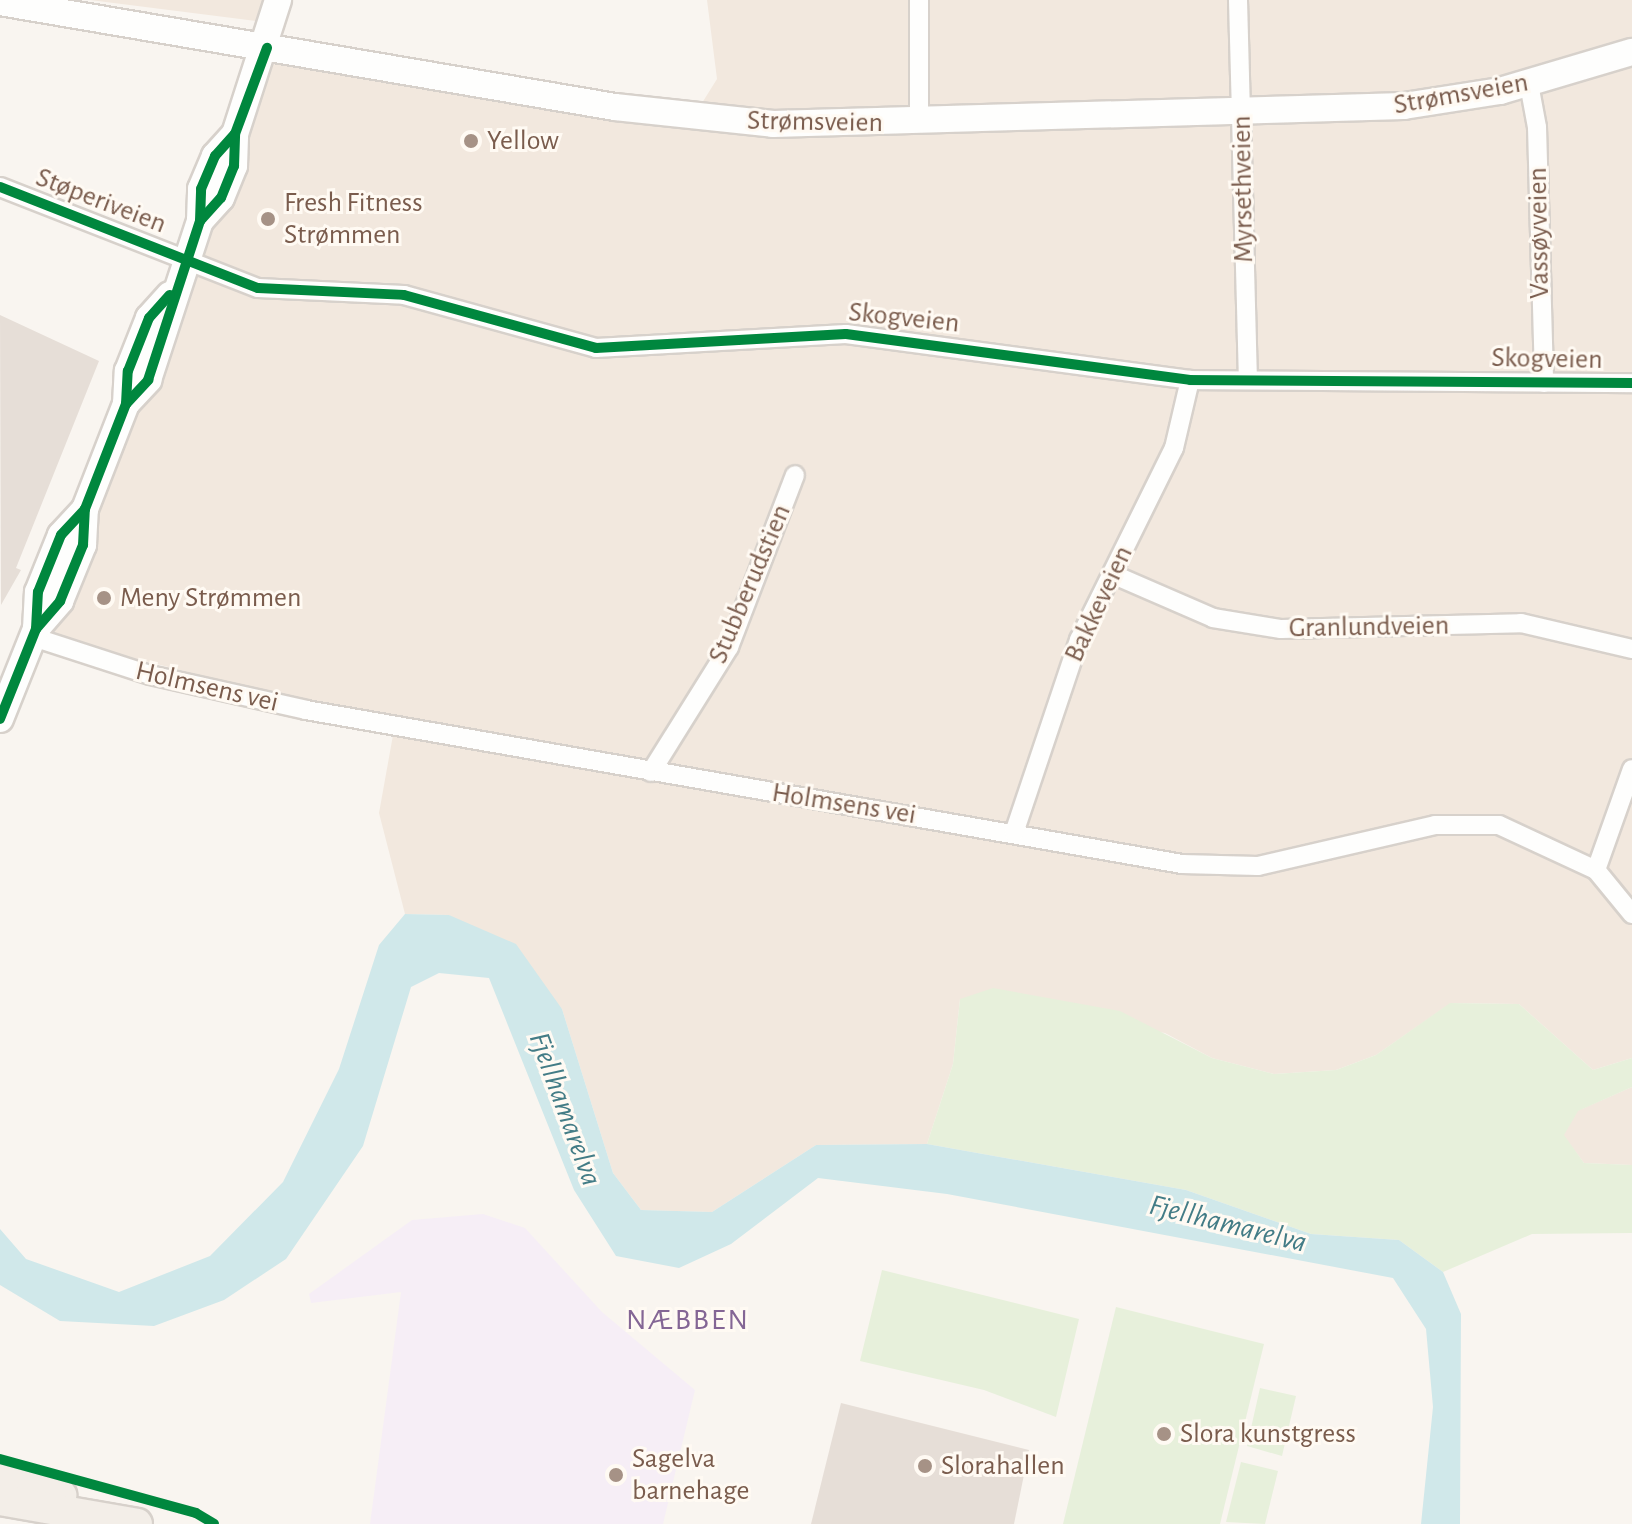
<!DOCTYPE html>
<html>
<head>
<meta charset="utf-8">
<style>
	body { margin:0 }
	#map { position:relative; width:1632px; height:1524px; overflow:hidden; background:#f9f5f0; font-family:"Alegreya Sans",sans-serif }
	div>[style] { position:absolute }
	.residential>* { inset:0; background:#f2e8de }
	.education>* { inset:0; background:#f6eef6 }
	.green>* { inset:0; background:#e7f0db }
	.water>* { inset:0; background:#d0e8ea }
	.building>* { inset:0; background:#e6ded7 }
	.roads { filter:drop-shadow(2px 0 #d7d1cb) drop-shadow(-2px 0 #d7d1cb) drop-shadow(0 2px #d7d1cb) drop-shadow(0 -2px #d7d1cb) }
	.minor>* { height:18px; margin:-9px; padding:0 9px; transform-origin:9px; border-radius:9px; background:#fefefd }
	.secondary>* { height:26px; margin:-13px; padding:0 13px; transform-origin:13px; border-radius:13px; background:#fefefd }
	.primary>* { height:30px; margin:-15px; padding:0 15px; transform-origin:15px; border-radius:15px; background:#f3eee8 }
	.cycleway>* { height:10px; margin:-5px; padding:0 5px; transform-origin:5px; border-radius:5px; background:#00873e }
	.dots>* { width:22px; height:22px; translate:-50% -50%; box-sizing:border-box; border:4px solid #fffaf3; border-radius:50% }
	span { translate:-50% -50%; white-space:nowrap; text-align:center; line-height:1.15; -webkit-text-stroke:6px #fffaf3; paint-order:stroke }
	.street-label { font-size:28px; color:#7a5c4d }
	.poi-label { font-size:28px; color:#7a5c4d }
	.left { translate:0 -50%; text-align:left }
	.water-label { font-size:30px; color:#437c86; font-style:italic }
	.neighbourhood-label { font-size:30px; color:#846695; letter-spacing:2px }
</style>
</head>
<body>
<div id="map">
	<div class="residential">
		<i style="clip-path:polygon(90px 0,272px 0,256px 21px)"></i>
		<i style="clip-path:polygon(707px 0,1632px 0,1632px 1058px,1593px 1070px,1519px 1004px,1451px 1003px,1376px 1055px,1336px 1070px,1274px 1074px,1212px 1058px,1165px 1033px,960px 999px,953px 1064px,927px 1144px,816px 1145px,712px 1212px,641px 1210px,613px 1173px,562px 1009px,449px 915px,405px 914px,379px 813px,395px 724px,45px 636px,258px 53px,692px 119px,717px 79px)"></i>
		<i style="clip-path:polygon(1632px 1087px,1632px 1165px,1584px 1163px,1563px 1135px,1577px 1111px)"></i>
	</div>
	<div class="education">
		<i style="clip-path:polygon(483px 1214px,525px 1228px,602px 1312px,695px 1390px,663px 1524px,370px 1524px,401px 1292px,311px 1303px,309px 1294px,412px 1220px)"></i>
	</div>
	<div class="green">
		<i style="clip-path:polygon(993px 988px,1120px 1011px,1212px 1058px,1274px 1074px,1336px 1070px,1376px 1055px,1450px 1003px,1519px 1004px,1593px 1070px,1632px 1058px,1632px 1087px,1578px 1111px,1564px 1135px,1584px 1163px,1632px 1165px,1632px 1233px,1532px 1234px,1443px 1272px,1399px 1240px,1311px 1234px,1186px 1190px,927px 1144px,953px 1064px,960px 999px)"></i>
		<i style="clip-path:polygon(882px 1270px,1079px 1319px,1056px 1417px,984px 1390px,860px 1361px)"></i>
		<i style="clip-path:polygon(1116px 1307px,1264px 1344px,1220px 1524px,1063px 1524px)"></i>
		<i style="clip-path:polygon(1260px 1388px,1296px 1396px,1282px 1456px,1247px 1446px)"></i>
		<i style="clip-path:polygon(1241px 1462px,1278px 1471px,1265px 1524px,1226px 1522px)"></i>
	</div>
	<div class="water">
		<i style="clip-path:polygon(405px 914px,449px 915px,516px 944px,562px 1009px,613px 1173px,641px 1210px,712px 1212px,816px 1145px,927px 1144px,1186px 1190px,1311px 1234px,1399px 1240px,1443px 1272px,1461px 1314px,1460px 1524px,1421px 1524px,1433px 1407px,1426px 1329px,1393px 1278px,947px 1194px,818px 1178px,731px 1244px,679px 1268px,616px 1256px,574px 1190px,489px 978px,439px 973px,411px 987px,363px 1146px,286px 1259px,224px 1300px,154px 1326px,60px 1321px,0 1285px,0 1229px,26px 1259px,119px 1292px,210px 1256px,283px 1182px,339px 1069px,379px 945px)"></i>
	</div>
	<div class="building">
		<i style="clip-path:polygon(0 315px,99px 361px,16px 568px,21px 570px,1px 605px)"></i>
		<i style="clip-path:polygon(841px 1403px,1029px 1450px,1014px 1524px,811px 1524px)"></i>
	</div>
	<div class="roads">
		<div class="minor">
			<i style="left:919px;top:0;width:122px;rotate:90deg"></i>
			<i style="left:1238px;top:0;width:377px;rotate:88.5deg"></i>
			<i style="left:1529px;top:84px;width:44px;rotate:79.5deg"></i>
			<i style="left:1537px;top:127px;width:256px;rotate:88.4deg"></i>
			<i style="left:0;top:187px;width:277px;rotate:21.4deg"></i>
			<i style="left:258px;top:288px;width:146px;rotate:2.7deg"></i>
			<i style="left:404px;top:295px;width:199px;rotate:15.4deg"></i>
			<i style="left:596px;top:348px;width:250px;rotate:-3.2deg"></i>
			<i style="left:846px;top:334px;width:347px;rotate:7.6deg"></i>
			<i style="left:1190px;top:380px;width:442px;rotate:0.4deg"></i>
			<i style="left:1112px;top:574px;width:110px;rotate:23.5deg"></i>
			<i style="left:1213px;top:618px;width:69px;rotate:9.2deg"></i>
			<i style="left:1281px;top:629px;width:240px;rotate:-1.4deg"></i>
			<i style="left:1521px;top:623px;width:114px;rotate:13.2deg"></i>
			<i style="left:33px;top:637px;width:123px;rotate:18deg"></i>
			<i style="left:150px;top:675px;width:160px;rotate:12.6deg"></i>
			<i style="left:306px;top:710px;width:889px;rotate:9.97deg"></i>
			<i style="left:1182px;top:864px;width:76px;rotate:1.5deg"></i>
			<i style="left:1258px;top:866px;width:182px;rotate:-13deg"></i>
			<i style="left:1435px;top:825px;width:64px"></i>
			<i style="left:1499px;top:825px;width:107px;rotate:24.9deg"></i>
			<i style="left:1596px;top:870px;width:57px;rotate:50.7deg"></i>
			<i style="left:651px;top:772px;width:147px;rotate:-58deg"></i>
			<i style="left:729px;top:647px;width:184px;rotate:-69deg"></i>
			<i style="left:1014px;top:833px;width:204px;rotate:-71.4deg"></i>
			<i style="left:1079px;top:640px;width:214px;rotate:-63.7deg"></i>
			<i style="left:1174px;top:448px;width:70px;rotate:-76.8deg"></i>
			<i style="left:1596px;top:870px;width:107px;rotate:-70.4deg"></i>
		</div>
		<div class="secondary">
			<i style="left:0;top:2px;width:624px;rotate:9.69deg"></i>
			<i style="left:615px;top:107px;width:159px;rotate:6.1deg"></i>
			<i style="left:773px;top:124px;width:631px;rotate:-1.63deg"></i>
			<i style="left:1404px;top:106px;width:97px;rotate:-8.9deg"></i>
			<i style="left:1500px;top:91px;width:138px;rotate:-16.5deg"></i>
			<i style="left:200px;top:221px;width:31px;rotate:-48deg"></i>
			<i style="left:221px;top:198px;width:35px;rotate:-68deg"></i>
			<i style="left:234px;top:166px;width:32px;rotate:-88deg"></i>
			<i style="left:235px;top:134px;width:141px;rotate:-72.2deg"></i>
			<i style="left:126px;top:404px;width:33px;rotate:-47deg"></i>
			<i style="left:148px;top:380px;width:167px;rotate:-71.9deg"></i>
			<i style="left:200px;top:221px;width:32px;rotate:-88deg"></i>
			<i style="left:201px;top:189px;width:36px;rotate:-67deg"></i>
			<i style="left:215px;top:156px;width:30px;rotate:-48deg"></i>
			<i style="left:36px;top:629px;width:37px;rotate:-49deg"></i>
			<i style="left:60px;top:601px;width:61px;rotate:-67.7deg"></i>
			<i style="left:83px;top:545px;width:36px;rotate:-87deg"></i>
			<i style="left:85px;top:509px;width:113px;rotate:-68.7deg"></i>
			<i style="left:126px;top:404px;width:33px;rotate:-87deg"></i>
			<i style="left:128px;top:371px;width:57px;rotate:-68.4deg"></i>
			<i style="left:149px;top:318px;width:31px;rotate:-48deg"></i>
			<i style="left:0;top:719px;width:97px;rotate:-68.2deg"></i>
			<i style="left:36px;top:629px;width:37px;rotate:-87deg"></i>
			<i style="left:38px;top:592px;width:61px;rotate:-68deg"></i>
			<i style="left:61px;top:535px;width:35px;rotate:-47deg"></i>
		</div>
		<div class="primary">
			<i style="left:0;top:1477px;width:64px;rotate:16.4deg"></i>
			<i style="left:0;top:1500px;width:139px;rotate:9.9deg"></i>
		</div>
	</div>
	<div class="cycleway">
		<i style="left:0;top:187px;width:277px;rotate:21.4deg"></i>
		<i style="left:258px;top:288px;width:146px;rotate:2.7deg"></i>
		<i style="left:404px;top:295px;width:199px;rotate:15.4deg"></i>
		<i style="left:596px;top:348px;width:250px;rotate:-3.2deg"></i>
		<i style="left:846px;top:334px;width:347px;rotate:7.6deg"></i>
		<i style="left:1190px;top:380px;width:442px;rotate:0.4deg"></i>
		<i style="left:200px;top:221px;width:31px;rotate:-48deg"></i>
		<i style="left:221px;top:198px;width:35px;rotate:-68deg"></i>
		<i style="left:234px;top:166px;width:32px;rotate:-88deg"></i>
		<i style="left:235px;top:134px;width:92px;rotate:-69.6deg"></i>
		<i style="left:126px;top:404px;width:33px;rotate:-47deg"></i>
		<i style="left:148px;top:380px;width:167px;rotate:-71.9deg"></i>
		<i style="left:200px;top:221px;width:32px;rotate:-88deg"></i>
		<i style="left:201px;top:189px;width:36px;rotate:-67deg"></i>
		<i style="left:215px;top:156px;width:30px;rotate:-48deg"></i>
		<i style="left:36px;top:629px;width:37px;rotate:-49deg"></i>
		<i style="left:60px;top:601px;width:61px;rotate:-67.7deg"></i>
		<i style="left:83px;top:545px;width:36px;rotate:-87deg"></i>
		<i style="left:85px;top:509px;width:113px;rotate:-68.7deg"></i>
		<i style="left:126px;top:404px;width:33px;rotate:-87deg"></i>
		<i style="left:128px;top:371px;width:57px;rotate:-68.4deg"></i>
		<i style="left:149px;top:318px;width:31px;rotate:-48deg"></i>
		<i style="left:0;top:719px;width:97px;rotate:-68.2deg"></i>
		<i style="left:36px;top:629px;width:37px;rotate:-87deg"></i>
		<i style="left:38px;top:592px;width:61px;rotate:-68deg"></i>
		<i style="left:61px;top:535px;width:35px;rotate:-47deg"></i>
		<i style="left:0;top:1459px;width:203px;rotate:15.4deg"></i>
		<i style="left:196px;top:1513px;width:21px;rotate:31deg"></i>
	</div>
	<div class="dots">
		<i style="left:471px;top:141px;background:#a69286"></i>
		<i style="left:268px;top:219px;background:#a69286"></i>
		<i style="left:104px;top:598px;background:#a69286"></i>
		<i style="left:1164px;top:1434px;background:#a69286"></i>
		<i style="left:925px;top:1466px;background:#a69286"></i>
		<i style="left:616px;top:1475px;background:#a69286"></i>
	</div>
	<div class="street-label">
		<span style="left:1461px;top:94px;rotate:-10deg">Strømsveien</span>
		<span style="left:815px;top:122px;rotate:1deg">Strømsveien</span>
		<span style="left:1243px;top:189px;rotate:-91deg">Myrsethveien</span>
		<span style="left:101px;top:201px;rotate:21deg">Støperiveien</span>
		<span style="left:1539px;top:233px;rotate:-91deg">Vassøyveien</span>
		<span style="left:904px;top:318px;rotate:6deg">Skogveien</span>
		<span style="left:1547px;top:359px;rotate:1deg">Skogveien</span>
		<span style="left:750px;top:584px;rotate:-67deg">Stubberudstien</span>
		<span style="left:1099px;top:604px;rotate:-65deg">Bakkeveien</span>
		<span style="left:1369px;top:627px;rotate:-1deg">Granlundveien</span>
		<span style="left:207px;top:687px;rotate:13deg">Holmsens vei</span>
		<span style="left:844px;top:804px;rotate:9deg">Holmsens vei</span>
	</div>
	<div class="poi-label">
		<span class="left" style="left:487px;top:141px">Yellow</span>
		<span class="left" style="left:284px;top:219px">Fresh Fitness<br>Strømmen</span>
		<span class="left" style="left:120px;top:598px">Meny Strømmen</span>
		<span class="left" style="left:1180px;top:1434px">Slora kunstgress</span>
		<span class="left" style="left:632px;top:1475px">Sagelva<br>barnehage</span>
		<span class="left" style="left:941px;top:1466px">Slorahallen</span>
	</div>
	<div class="water-label">
		<span style="left:565px;top:1109px;rotate:70deg">Fjellhamarelva</span>
		<span style="left:1228px;top:1224px;rotate:14deg">Fjellhamarelva</span>
	</div>
	<div class="neighbourhood-label">
		<span style="left:688px;top:1320px">NÆBBEN</span>
	</div>
</div>
</body>
</html>
